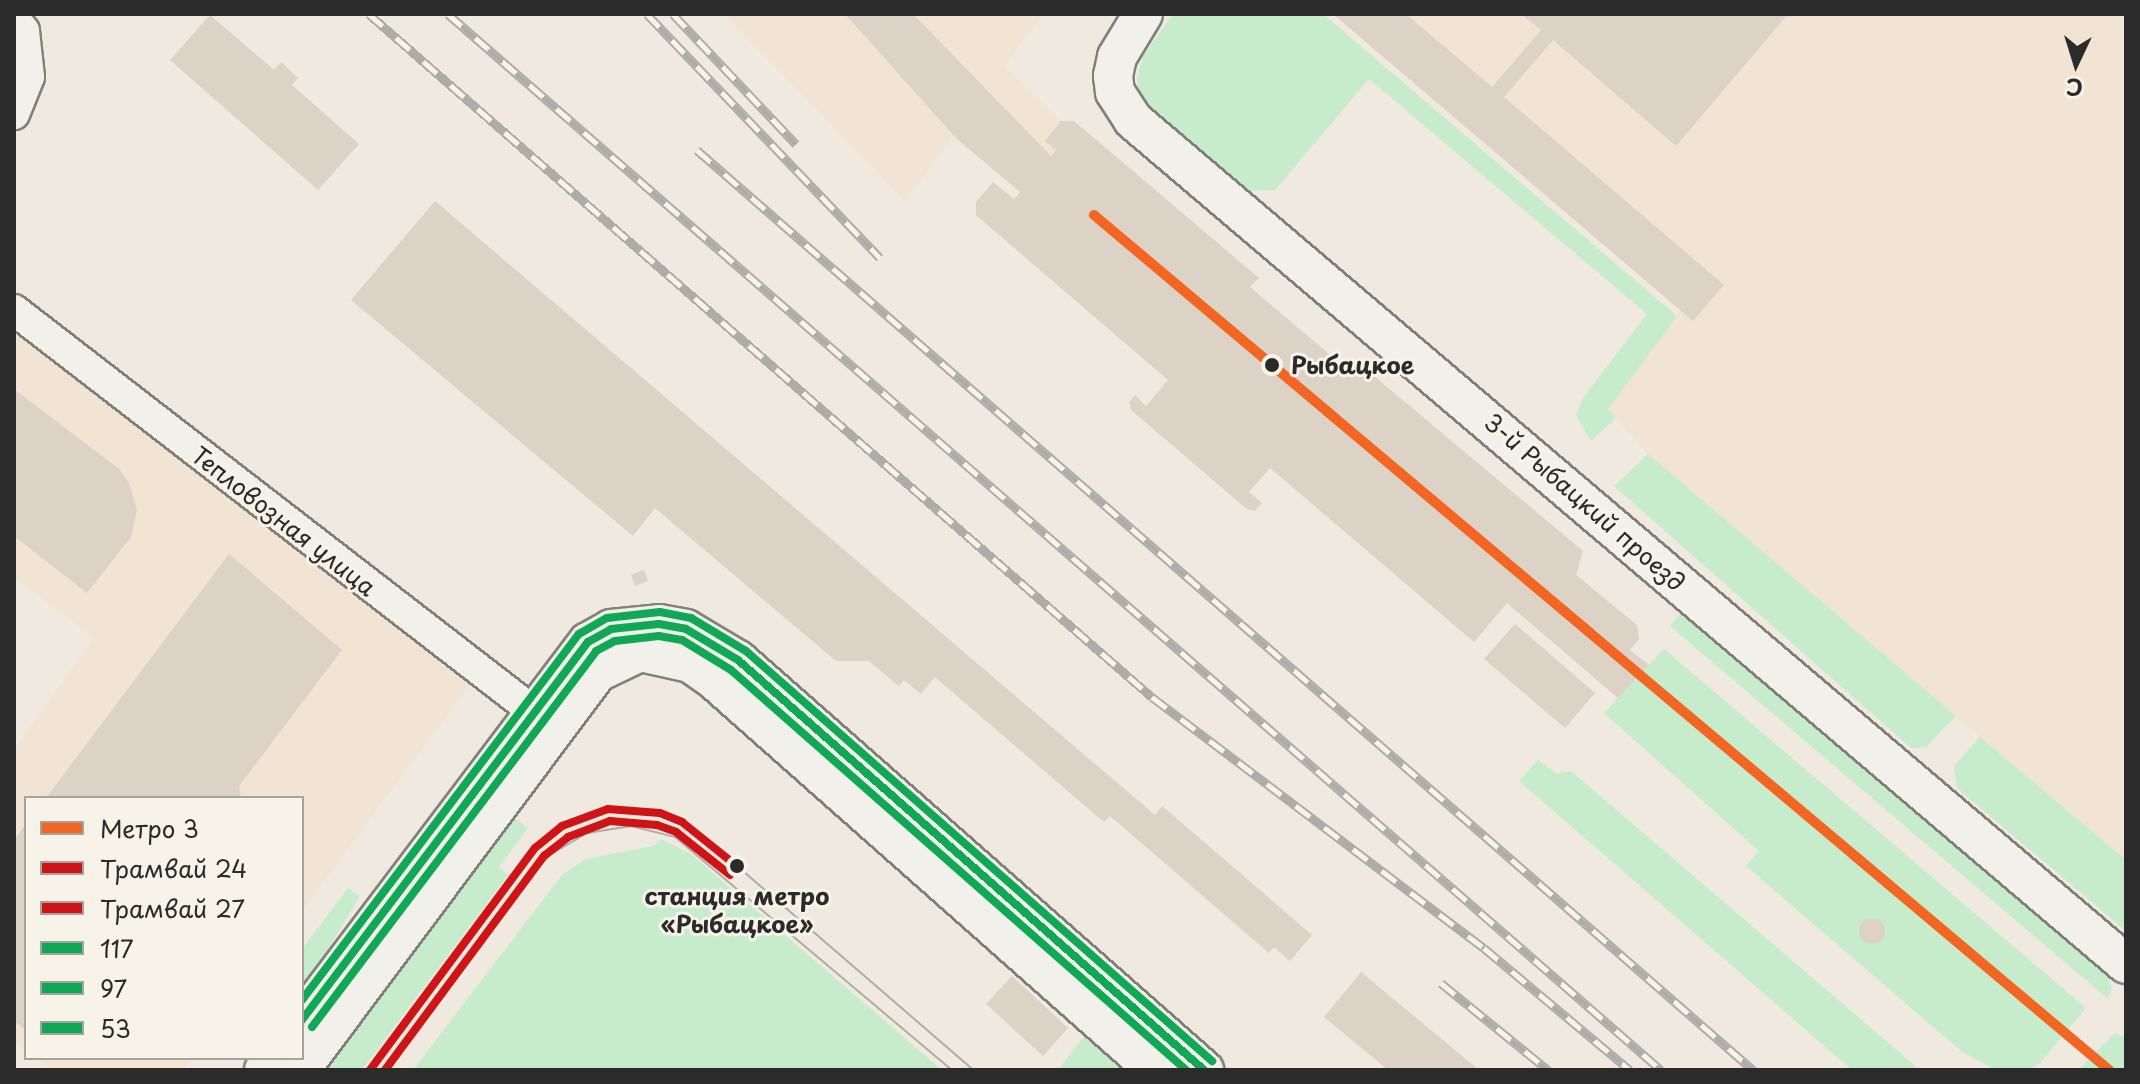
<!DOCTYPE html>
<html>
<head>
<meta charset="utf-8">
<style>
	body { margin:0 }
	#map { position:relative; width:2140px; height:1084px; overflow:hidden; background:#efe9df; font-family:"Playpen Sans",sans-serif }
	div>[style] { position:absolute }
	.built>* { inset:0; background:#f1e4d2 }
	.green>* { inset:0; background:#c7eccc }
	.building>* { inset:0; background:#dcd2c6 }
	.round { border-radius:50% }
	.roads { filter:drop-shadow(2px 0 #83807c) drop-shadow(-2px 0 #83807c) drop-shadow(0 2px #83807c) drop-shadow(0 -2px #83807c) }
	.minor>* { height:30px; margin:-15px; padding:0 15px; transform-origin:15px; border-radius:15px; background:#f2f0eb }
	.tertiary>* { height:38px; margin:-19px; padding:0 19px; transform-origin:19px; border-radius:19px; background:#f2f0eb }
	.tram>* { height:2px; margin:-1px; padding:0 1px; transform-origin:1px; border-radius:1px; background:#aeaca9 }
	.rail>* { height:9px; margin-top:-4.5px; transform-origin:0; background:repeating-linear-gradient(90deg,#f7f3e8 0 18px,#aeaca9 0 36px); box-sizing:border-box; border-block:2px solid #aeaca9 }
	.bus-1>* { height:8px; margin:-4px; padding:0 4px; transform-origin:4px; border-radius:4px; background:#10a855 }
	.bus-2>* { height:8px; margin:-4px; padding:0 4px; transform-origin:4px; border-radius:4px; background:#10a855 }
	.bus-3>* { height:8px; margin:-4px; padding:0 4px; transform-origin:4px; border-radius:4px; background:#10a855 }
	.tram-1>* { height:8px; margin:-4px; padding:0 4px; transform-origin:4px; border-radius:4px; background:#ce1417 }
	.tram-2>* { height:8px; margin:-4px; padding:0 4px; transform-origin:4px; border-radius:4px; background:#ce1417 }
	.metro-1>* { height:10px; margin:-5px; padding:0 5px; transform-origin:5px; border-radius:5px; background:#f26522 }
	.dots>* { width:22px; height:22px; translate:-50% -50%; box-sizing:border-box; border:4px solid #f7f3e8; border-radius:50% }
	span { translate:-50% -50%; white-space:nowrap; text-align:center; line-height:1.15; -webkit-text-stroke:6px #f7f3e8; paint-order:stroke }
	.stop-label { font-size:24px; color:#2b2b2b; font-weight:700 }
	.left { translate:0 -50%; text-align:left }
	.street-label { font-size:24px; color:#2b2b2b }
	.frame { position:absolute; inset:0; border:16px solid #2b2b2b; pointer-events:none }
	.legend { position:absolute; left:24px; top:796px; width:280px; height:264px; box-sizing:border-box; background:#f7f3e8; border:2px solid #a5a39c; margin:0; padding:10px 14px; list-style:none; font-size:24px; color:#2b2b2b }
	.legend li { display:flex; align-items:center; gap:16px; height:40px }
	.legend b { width:40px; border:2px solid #a5a39c }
	.north { position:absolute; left:2036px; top:24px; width:80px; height:80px; -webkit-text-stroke:6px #f7f3e8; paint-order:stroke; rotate:184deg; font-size:22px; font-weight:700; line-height:32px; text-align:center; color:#2b2b2b }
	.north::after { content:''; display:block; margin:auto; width:28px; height:36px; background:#2b2b2b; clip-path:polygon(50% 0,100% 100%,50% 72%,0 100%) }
</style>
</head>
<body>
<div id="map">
	<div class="built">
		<i style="clip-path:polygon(724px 14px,1043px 14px,1004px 67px,1061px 121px,1046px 140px,1056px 150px,1020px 192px,953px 136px,905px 201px)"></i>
		<i style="clip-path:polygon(1333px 14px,2126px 14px,2126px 860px,1659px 466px,1608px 409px,1681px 310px)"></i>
		<i style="clip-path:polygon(14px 328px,471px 683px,302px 910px,302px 798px,26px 798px,26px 1050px,14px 1041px,14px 750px,94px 638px,14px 577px)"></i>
		<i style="clip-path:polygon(37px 1058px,192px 1058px,183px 1070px,54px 1070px)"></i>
	</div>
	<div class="green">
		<i style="clip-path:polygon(1173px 14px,1323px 14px,1677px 316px,1608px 409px,1616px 418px,1591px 441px,1576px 415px,1583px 398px,1647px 314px,1369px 79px,1275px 190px,1250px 191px,1141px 103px,1137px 79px,1143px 56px)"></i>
		<i style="clip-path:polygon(1648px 454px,1956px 716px,1926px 747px,1911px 748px,1614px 486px)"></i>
		<i style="clip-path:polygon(1681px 613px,2105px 971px,2112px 988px,2108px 999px,1670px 626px)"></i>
		<i style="clip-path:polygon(1664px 649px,2086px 1008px,2040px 1063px,2027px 1070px,1996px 1070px,1961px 1051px,1746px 866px,1759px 851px,1604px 713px)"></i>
		<i style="clip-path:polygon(1980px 737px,2126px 860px,2126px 931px,1957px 788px,1954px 766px)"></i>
		<i style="clip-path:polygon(1538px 760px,1557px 774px,1571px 771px,1920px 1070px,1852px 1070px,1519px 781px)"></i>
		<i style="clip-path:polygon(511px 816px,528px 828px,499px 867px,508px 875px,362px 1070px,321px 1070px)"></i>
		<i style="clip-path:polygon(661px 839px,692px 855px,942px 1070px,413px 1070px,562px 875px,586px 859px,653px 846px)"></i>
		<i style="clip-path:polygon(348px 888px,360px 896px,302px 992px,302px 949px)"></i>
		<i style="clip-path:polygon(1088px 1031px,1136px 1070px,1058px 1070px)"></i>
		<i style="clip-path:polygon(2115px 1033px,2126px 1038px,2126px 1070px,2078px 1070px)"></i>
	</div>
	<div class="building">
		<i style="clip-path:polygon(845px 14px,913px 14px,1051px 156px,1056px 150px,1045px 141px,1061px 121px,1074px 121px,1259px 278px,1250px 287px,1348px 370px,1356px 361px,1583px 551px,1576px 575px,1637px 625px,1639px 639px,1630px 650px,1649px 665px,1618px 698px,1507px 603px,1474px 642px,1270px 468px,1249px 492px,1262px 503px,1255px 511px,1247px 509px,1131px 410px,1129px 402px,1135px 395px,1146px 406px,1168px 380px,976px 215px,976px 202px,993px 182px,1014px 199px,1020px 192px,957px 139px)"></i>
		<i style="clip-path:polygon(1333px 14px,1406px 14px,1492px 87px,1541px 30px,1521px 14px,1788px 14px,1676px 146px,1553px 40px,1504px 97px,1724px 285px,1693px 321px)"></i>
		<i style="clip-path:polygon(210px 15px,274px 70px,281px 62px,298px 78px,292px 85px,359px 144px,318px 190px,170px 60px)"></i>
		<i style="clip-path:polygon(435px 201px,1155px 815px,1162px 806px,1312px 935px,1290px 961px,1274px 947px,1269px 953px,1110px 816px,1104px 822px,935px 677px,921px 694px,904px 680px,899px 686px,869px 661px,836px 661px,655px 508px,633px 536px,351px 300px)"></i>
		<i style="clip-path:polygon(14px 389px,119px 469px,129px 483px,137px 510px,131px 537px,87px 593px,14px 536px)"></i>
		<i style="clip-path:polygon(229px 554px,342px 650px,239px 786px,241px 798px,46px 798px)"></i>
		<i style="clip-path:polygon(644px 570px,648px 581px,635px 586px,631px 575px)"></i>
		<i style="clip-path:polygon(1515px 624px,1595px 693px,1565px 728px,1484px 659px)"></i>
		<i style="clip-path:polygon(26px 824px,26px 1030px,14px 1021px,14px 840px)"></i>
		<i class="round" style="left:1859px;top:918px;width:26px;height:26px"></i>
		<i style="clip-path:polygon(1361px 972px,1479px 1070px,1388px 1070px,1324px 1017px)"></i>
		<i style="clip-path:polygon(1012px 976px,1068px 1028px,1043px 1056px,986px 1004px)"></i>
	</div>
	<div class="roads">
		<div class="minor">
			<i style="left:14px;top:18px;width:16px;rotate:52deg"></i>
			<i style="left:24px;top:31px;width:46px;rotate:83.8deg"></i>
			<i style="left:29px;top:77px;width:40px;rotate:112deg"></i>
			<i style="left:14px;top:310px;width:679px;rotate:37.7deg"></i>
		</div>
		<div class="tertiary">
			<i style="left:1143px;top:14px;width:50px;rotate:121.2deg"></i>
			<i style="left:1117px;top:57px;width:19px;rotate:102deg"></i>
			<i style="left:1113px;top:76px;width:16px;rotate:83deg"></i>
			<i style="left:1115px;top:92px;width:33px;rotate:57deg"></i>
			<i style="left:1133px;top:120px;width:1303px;rotate:40.36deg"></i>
			<i style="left:302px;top:1020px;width:474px;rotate:-52.9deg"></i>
			<i style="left:588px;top:642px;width:26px;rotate:-29deg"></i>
			<i style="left:611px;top:629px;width:48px;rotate:-5.9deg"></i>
			<i style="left:659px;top:624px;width:27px;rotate:10deg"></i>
			<i style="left:686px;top:629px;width:61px;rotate:30.8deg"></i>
			<i style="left:738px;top:660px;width:621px;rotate:41.34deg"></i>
			<i style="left:264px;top:1070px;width:15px;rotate:-53deg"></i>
			<i style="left:300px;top:1070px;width:497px;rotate:-53.2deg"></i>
			<i style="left:598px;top:672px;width:47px;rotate:-25.5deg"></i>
			<i style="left:640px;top:652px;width:51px;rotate:12.4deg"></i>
			<i style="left:690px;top:663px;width:28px;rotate:35deg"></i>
			<i style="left:713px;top:679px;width:590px;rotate:41.5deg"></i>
		</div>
	</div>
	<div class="tram">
		<i style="left:737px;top:866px;width:312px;rotate:40.8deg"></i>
		<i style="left:510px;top:904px;width:61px;rotate:-51.6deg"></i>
		<i style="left:548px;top:856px;width:45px;rotate:-30.5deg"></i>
		<i style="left:587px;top:833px;width:45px;rotate:-9deg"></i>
		<i style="left:631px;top:826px;width:45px;rotate:14deg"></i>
		<i style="left:675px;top:837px;width:362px;rotate:40.1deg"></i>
	</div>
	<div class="rail">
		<i style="left:369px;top:14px;width:1039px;rotate:41.1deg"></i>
		<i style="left:1152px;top:697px;width:416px;rotate:37.1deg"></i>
		<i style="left:1484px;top:948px;width:190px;rotate:39.9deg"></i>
		<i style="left:448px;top:14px;width:1608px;rotate:41.04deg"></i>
		<i style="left:647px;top:14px;width:337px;rotate:46.3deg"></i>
		<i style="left:673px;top:14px;width:179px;rotate:46.6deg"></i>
		<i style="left:697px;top:150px;width:1401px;rotate:41.06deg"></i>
		<i style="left:1441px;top:983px;width:138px;rotate:39.1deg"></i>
	</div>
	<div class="bus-1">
		<i style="left:302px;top:1020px;width:474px;rotate:-52.9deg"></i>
		<i style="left:588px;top:642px;width:26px;rotate:-29deg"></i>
		<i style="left:611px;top:629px;width:48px;rotate:-5.9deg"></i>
		<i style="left:659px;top:624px;width:27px;rotate:10deg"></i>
		<i style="left:686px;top:629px;width:61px;rotate:30.8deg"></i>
		<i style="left:738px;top:660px;width:621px;rotate:41.34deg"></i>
	</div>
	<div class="bus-2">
		<i style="left:312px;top:1027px;width:471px;rotate:-52.9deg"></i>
		<i style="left:596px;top:651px;width:21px;rotate:-28deg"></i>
		<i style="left:615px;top:641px;width:44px;rotate:-6.5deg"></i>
		<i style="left:659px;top:636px;width:23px;rotate:10deg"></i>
		<i style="left:682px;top:640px;width:57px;rotate:31.5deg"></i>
		<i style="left:731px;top:670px;width:606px;rotate:41.32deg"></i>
	</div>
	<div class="bus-3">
		<i style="left:302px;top:1000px;width:459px;rotate:-52.9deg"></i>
		<i style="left:579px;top:634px;width:32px;rotate:-30deg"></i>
		<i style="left:607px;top:618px;width:53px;rotate:-6.5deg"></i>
		<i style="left:660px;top:612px;width:32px;rotate:11deg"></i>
		<i style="left:691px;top:618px;width:64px;rotate:31deg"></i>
		<i style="left:746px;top:651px;width:621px;rotate:41.34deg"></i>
	</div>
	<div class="tram-1">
		<i style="left:370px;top:1070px;width:277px;rotate:-53.4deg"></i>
		<i style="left:535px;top:848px;width:35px;rotate:-39deg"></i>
		<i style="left:562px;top:826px;width:49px;rotate:-20.3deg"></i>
		<i style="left:608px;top:809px;width:52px;rotate:4.4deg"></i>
		<i style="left:660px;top:813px;width:24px;rotate:22deg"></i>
		<i style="left:682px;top:822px;width:70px;rotate:38.7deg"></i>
	</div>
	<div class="tram-2">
		<i style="left:385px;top:1070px;width:267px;rotate:-53.4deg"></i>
		<i style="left:544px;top:856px;width:31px;rotate:-38deg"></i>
		<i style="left:568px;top:837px;width:45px;rotate:-20.9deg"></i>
		<i style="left:610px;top:821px;width:47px;rotate:4.9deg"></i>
		<i style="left:657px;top:825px;width:20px;rotate:20deg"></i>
		<i style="left:676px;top:832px;width:69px;rotate:38.5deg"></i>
	</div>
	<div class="metro-1">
		<i style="left:1094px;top:215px;width:1327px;rotate:40.11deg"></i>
	</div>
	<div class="dots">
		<i style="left:1272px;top:365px;background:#2b2b2b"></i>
		<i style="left:737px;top:866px;background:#2b2b2b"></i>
	</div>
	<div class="stop-label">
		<span class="left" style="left:1291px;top:365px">Рыбацкое</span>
		<span style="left:737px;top:910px">станция метро<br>«Рыбацкое»</span>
	</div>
	<div class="street-label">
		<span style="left:1585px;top:502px;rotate:41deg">3-й Рыбацкий проезд</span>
		<span style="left:284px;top:521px;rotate:38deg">Тепловозная улица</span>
	</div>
	<div class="frame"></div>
	<ul class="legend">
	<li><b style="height:10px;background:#f26522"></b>Метро 3</li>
	<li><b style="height:10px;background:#ce1417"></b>Трамвай 24</li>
	<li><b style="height:10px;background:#ce1417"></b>Трамвай 27</li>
	<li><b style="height:10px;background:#10a855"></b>117</li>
	<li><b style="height:10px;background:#10a855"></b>97</li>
	<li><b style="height:10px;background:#10a855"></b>53</li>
	</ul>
	<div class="north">С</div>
</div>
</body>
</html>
